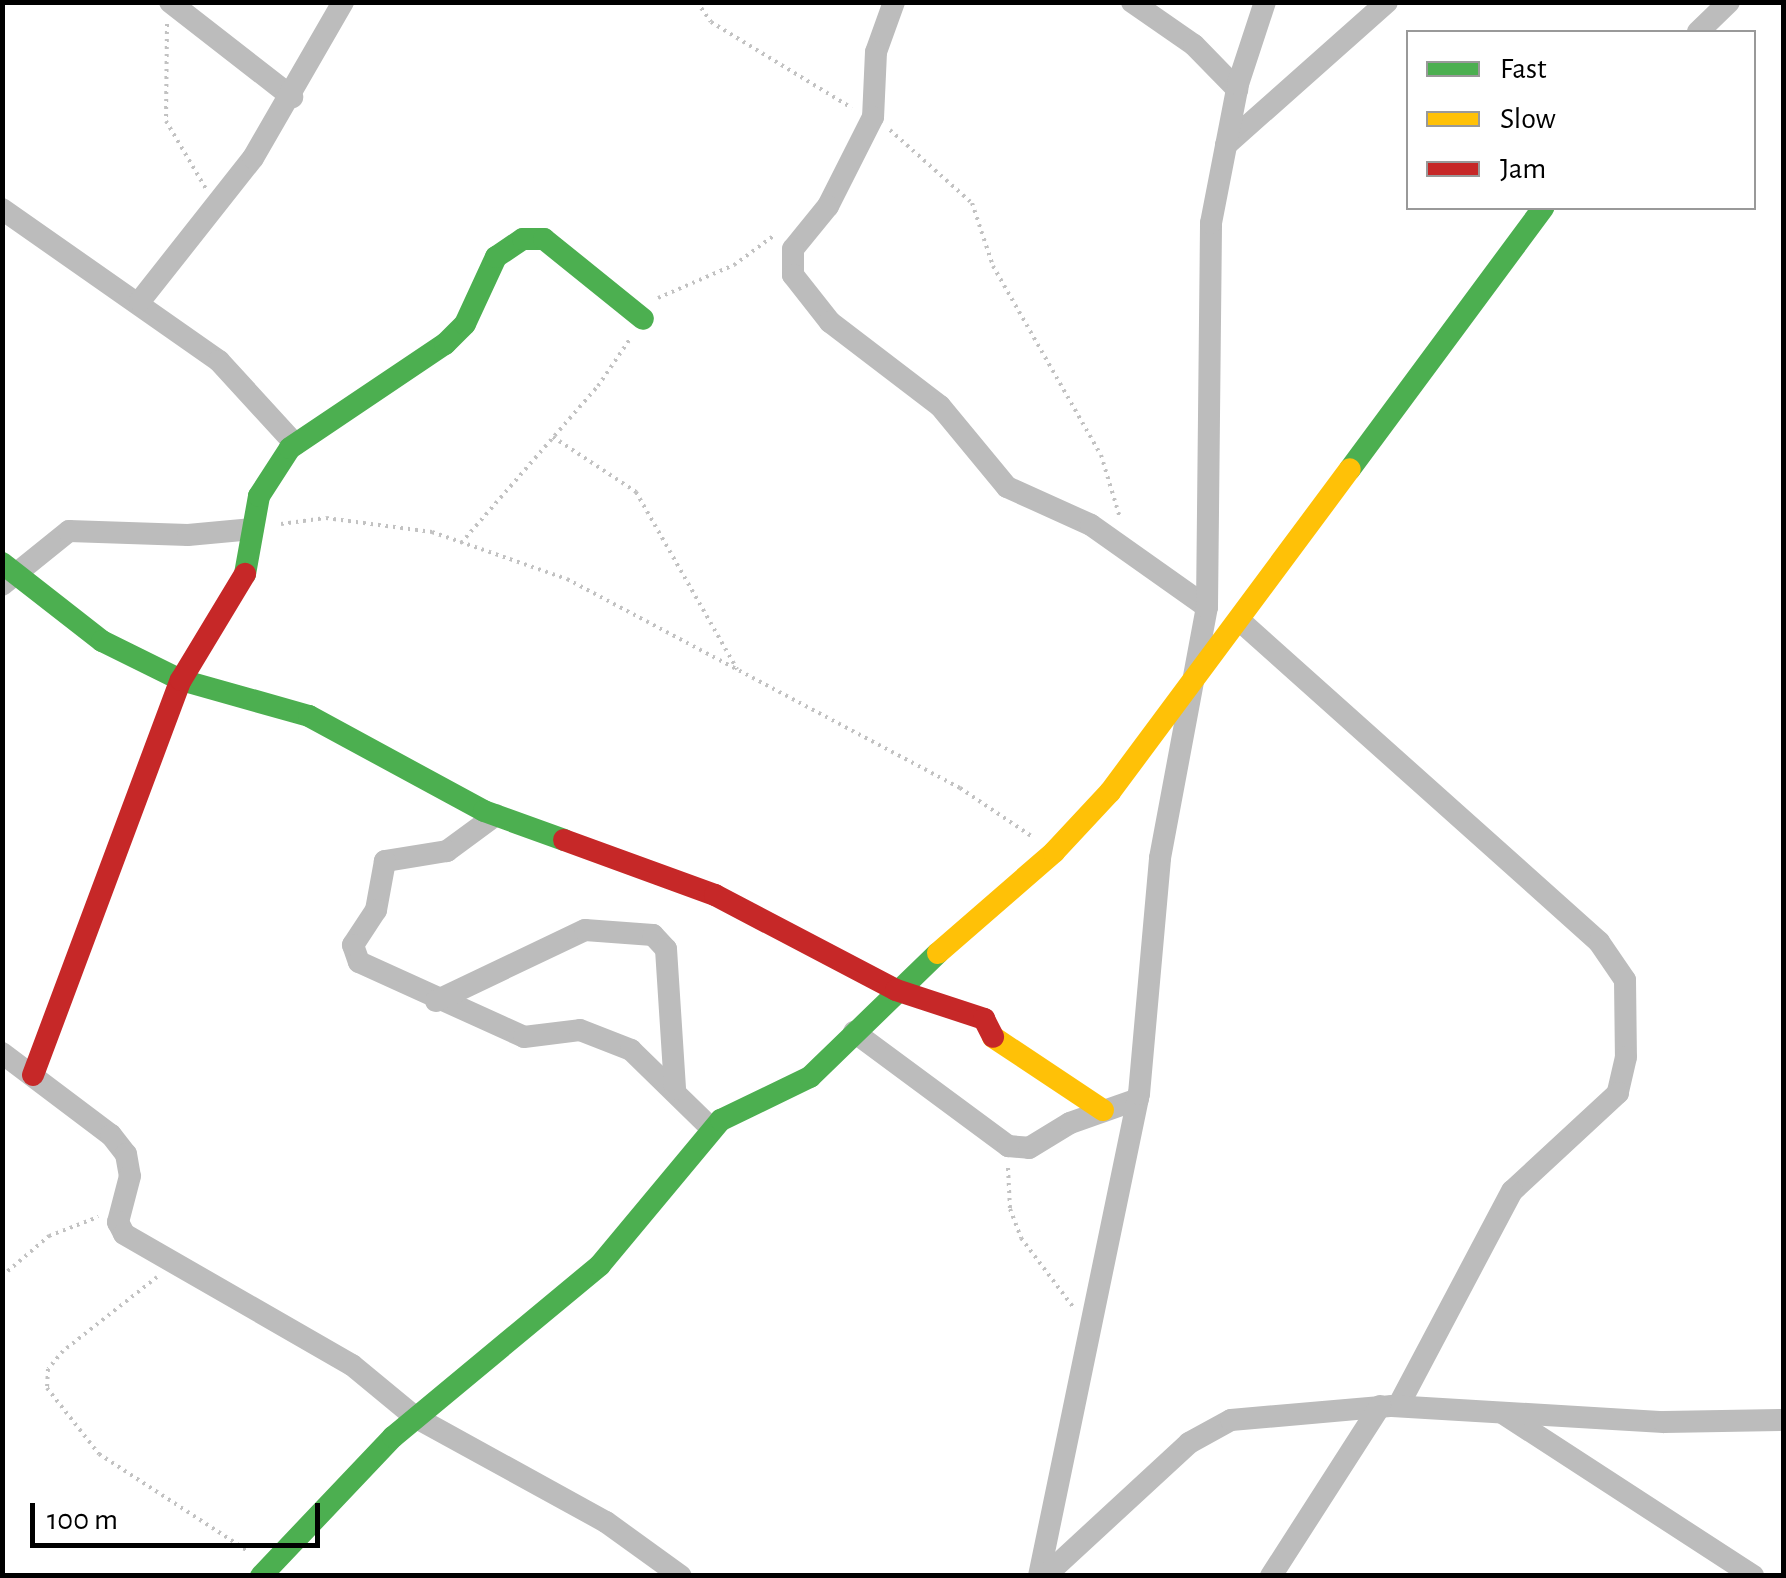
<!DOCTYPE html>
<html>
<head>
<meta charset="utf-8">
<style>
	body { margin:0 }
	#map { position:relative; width:1786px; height:1578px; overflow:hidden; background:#fff; font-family:"Alegreya Sans",sans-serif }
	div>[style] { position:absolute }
	.path>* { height:4px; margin-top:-2px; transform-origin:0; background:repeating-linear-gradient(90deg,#c2c2c2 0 2.5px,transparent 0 7.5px) }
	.street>* { height:22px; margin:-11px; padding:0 11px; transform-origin:11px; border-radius:11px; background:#bcbcbc }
	.fast>* { height:22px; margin:-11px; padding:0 11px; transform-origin:11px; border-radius:11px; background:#4caf50 }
	.slow>* { height:22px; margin:-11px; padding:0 11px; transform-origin:11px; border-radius:11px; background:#ffc107 }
	.jam>* { height:22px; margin:-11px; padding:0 11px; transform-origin:11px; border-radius:11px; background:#c62828 }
	span { translate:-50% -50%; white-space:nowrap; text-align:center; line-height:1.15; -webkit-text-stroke:10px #fff; paint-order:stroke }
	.frame { position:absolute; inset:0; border:5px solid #000; pointer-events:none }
	.legend { position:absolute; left:1406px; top:30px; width:350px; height:180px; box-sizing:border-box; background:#fff; border:2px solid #999; margin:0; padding:12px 18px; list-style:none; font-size:30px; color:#000 }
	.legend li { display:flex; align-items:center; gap:20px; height:50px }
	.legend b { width:50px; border:2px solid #999 }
	.scale { position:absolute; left:30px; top:1503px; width:290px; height:45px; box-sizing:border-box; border:5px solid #000; border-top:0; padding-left:12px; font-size:30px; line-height:35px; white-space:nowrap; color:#000; -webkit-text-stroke:8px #fff; paint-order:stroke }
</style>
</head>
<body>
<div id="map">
	<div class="path">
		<i style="left:697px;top:2px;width:24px;rotate:55deg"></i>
		<i style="left:711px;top:22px;width:165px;rotate:31.4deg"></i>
		<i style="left:167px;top:24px;width:97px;rotate:90.6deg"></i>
		<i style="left:166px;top:121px;width:79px;rotate:59.5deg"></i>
		<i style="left:890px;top:130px;width:110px;rotate:41.7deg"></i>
		<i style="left:972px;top:203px;width:66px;rotate:71.6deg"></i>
		<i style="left:993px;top:266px;width:218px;rotate:60.3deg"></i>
		<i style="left:1101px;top:455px;width:66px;rotate:73.2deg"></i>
		<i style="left:658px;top:298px;width:83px;rotate:-23.5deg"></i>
		<i style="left:734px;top:265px;width:52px;rotate:-36.4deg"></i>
		<i style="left:553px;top:437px;width:100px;rotate:33.5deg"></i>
		<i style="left:636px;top:492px;width:204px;rotate:60.3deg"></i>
		<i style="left:281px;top:524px;width:45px;rotate:-7.6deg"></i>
		<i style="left:326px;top:518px;width:107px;rotate:7.5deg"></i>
		<i style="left:432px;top:532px;width:143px;rotate:19.2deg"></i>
		<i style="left:567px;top:579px;width:445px;rotate:28deg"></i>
		<i style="left:960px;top:788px;width:89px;rotate:34deg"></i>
		<i style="left:461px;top:543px;width:208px;rotate:-48.9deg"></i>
		<i style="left:598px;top:386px;width:57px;rotate:-55.8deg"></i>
		<i style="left:1008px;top:1168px;width:41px;rotate:87.2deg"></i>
		<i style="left:1010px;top:1209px;width:31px;rotate:69deg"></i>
		<i style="left:1021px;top:1238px;width:88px;rotate:52.9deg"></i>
		<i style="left:2px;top:1276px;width:62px;rotate:-40.4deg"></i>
		<i style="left:49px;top:1236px;width:53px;rotate:-21.2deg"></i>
		<i style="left:157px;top:1277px;width:120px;rotate:141.8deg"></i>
		<i style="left:63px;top:1351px;width:23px;rotate:130deg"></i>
		<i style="left:48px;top:1369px;width:19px;rotate:93deg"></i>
		<i style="left:47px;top:1388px;width:84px;rotate:51.8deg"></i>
		<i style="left:99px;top:1454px;width:178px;rotate:33.1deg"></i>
	</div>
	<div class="street">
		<i style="left:170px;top:2px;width:155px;rotate:37.9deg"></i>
		<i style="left:894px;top:2px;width:53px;rotate:109.8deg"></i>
		<i style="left:876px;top:52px;width:65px;rotate:92.6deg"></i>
		<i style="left:873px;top:117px;width:100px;rotate:116.8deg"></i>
		<i style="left:828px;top:206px;width:55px;rotate:129.1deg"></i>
		<i style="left:793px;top:249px;width:26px;rotate:90deg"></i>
		<i style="left:793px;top:275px;width:60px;rotate:51.8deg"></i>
		<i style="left:830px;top:322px;width:138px;rotate:37.4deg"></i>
		<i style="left:940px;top:406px;width:105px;rotate:50.4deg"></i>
		<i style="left:1007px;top:487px;width:92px;rotate:24.3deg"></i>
		<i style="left:1091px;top:525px;width:142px;rotate:35.3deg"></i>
		<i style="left:1132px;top:2px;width:75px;rotate:34.7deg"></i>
		<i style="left:1194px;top:45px;width:62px;rotate:45.7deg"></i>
		<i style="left:1698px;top:32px;width:43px;rotate:-44.1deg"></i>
		<i style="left:1226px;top:145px;width:215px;rotate:-41.6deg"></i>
		<i style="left:2px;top:209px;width:265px;rotate:35deg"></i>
		<i style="left:219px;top:361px;width:113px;rotate:47.5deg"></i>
		<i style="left:140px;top:301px;width:182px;rotate:-51.7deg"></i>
		<i style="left:253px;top:158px;width:180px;rotate:-60deg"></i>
		<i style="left:2px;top:585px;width:86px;rotate:-38.9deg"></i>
		<i style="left:69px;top:531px;width:119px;rotate:1.9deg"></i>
		<i style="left:188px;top:535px;width:65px;rotate:-5.3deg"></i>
		<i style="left:1239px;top:620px;width:483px;rotate:41.8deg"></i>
		<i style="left:1599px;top:942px;width:46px;rotate:55.6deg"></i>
		<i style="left:1625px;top:980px;width:77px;rotate:89.3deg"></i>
		<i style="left:1626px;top:1057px;width:37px;rotate:103deg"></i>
		<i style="left:1618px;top:1093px;width:144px;rotate:137.2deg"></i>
		<i style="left:1512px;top:1191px;width:243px;rotate:117.9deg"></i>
		<i style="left:496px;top:815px;width:61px;rotate:143.7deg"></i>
		<i style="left:447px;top:851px;width:63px;rotate:170.8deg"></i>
		<i style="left:385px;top:861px;width:50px;rotate:100.4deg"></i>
		<i style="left:376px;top:910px;width:42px;rotate:123.3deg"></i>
		<i style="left:353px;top:945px;width:18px;rotate:71deg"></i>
		<i style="left:359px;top:962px;width:181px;rotate:24.4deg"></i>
		<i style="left:524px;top:1037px;width:56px;rotate:-7.1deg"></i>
		<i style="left:580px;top:1030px;width:55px;rotate:21.4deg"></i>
		<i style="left:631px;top:1050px;width:113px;rotate:44.3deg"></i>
		<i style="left:436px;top:1001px;width:165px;rotate:-25.5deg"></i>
		<i style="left:585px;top:930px;width:68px;rotate:4.2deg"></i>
		<i style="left:653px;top:935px;width:19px;rotate:47deg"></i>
		<i style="left:666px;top:949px;width:140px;rotate:86.3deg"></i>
		<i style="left:854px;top:1032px;width:192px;rotate:36.5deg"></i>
		<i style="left:1008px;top:1146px;width:21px;rotate:5deg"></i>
		<i style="left:1029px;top:1148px;width:48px;rotate:-31.4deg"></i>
		<i style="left:1070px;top:1123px;width:72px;rotate:-19.4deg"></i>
		<i style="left:2px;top:1053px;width:136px;rotate:37deg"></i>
		<i style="left:111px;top:1135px;width:24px;rotate:52deg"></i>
		<i style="left:126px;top:1154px;width:22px;rotate:80deg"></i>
		<i style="left:130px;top:1176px;width:48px;rotate:104.6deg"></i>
		<i style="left:118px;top:1222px;width:13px;rotate:63deg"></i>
		<i style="left:124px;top:1234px;width:263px;rotate:29.9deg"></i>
		<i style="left:352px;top:1365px;width:82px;rotate:39.5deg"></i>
		<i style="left:415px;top:1417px;width:218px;rotate:28.8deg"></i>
		<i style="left:606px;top:1522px;width:92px;rotate:35.8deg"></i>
		<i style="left:1504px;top:1414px;width:297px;rotate:33deg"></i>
		<i style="left:1039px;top:1576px;width:492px;rotate:-78.3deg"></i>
		<i style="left:1139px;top:1094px;width:237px;rotate:-84.9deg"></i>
		<i style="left:1160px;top:858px;width:255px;rotate:-79.4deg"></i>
		<i style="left:1207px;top:607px;width:384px;rotate:-89.4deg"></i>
		<i style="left:1211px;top:223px;width:142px;rotate:-79deg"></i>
		<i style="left:1238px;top:84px;width:86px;rotate:-71.8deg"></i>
		<i style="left:1045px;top:1576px;width:196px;rotate:-42.7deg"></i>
		<i style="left:1189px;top:1443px;width:48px;rotate:-28.7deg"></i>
		<i style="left:1231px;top:1420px;width:162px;rotate:-5deg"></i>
		<i style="left:1392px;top:1406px;width:272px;rotate:3.4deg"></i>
		<i style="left:1664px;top:1422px;width:120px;rotate:-1deg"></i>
		<i style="left:1271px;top:1576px;width:202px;rotate:-57.3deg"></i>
	</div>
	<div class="fast">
		<i style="left:1350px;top:469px;width:325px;rotate:-53.5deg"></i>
		<i style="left:2px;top:563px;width:127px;rotate:38deg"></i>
		<i style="left:102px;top:641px;width:88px;rotate:26.3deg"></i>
		<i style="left:181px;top:680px;width:133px;rotate:15.7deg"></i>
		<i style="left:309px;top:716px;width:199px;rotate:28.5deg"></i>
		<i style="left:484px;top:811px;width:85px;rotate:19.9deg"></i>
		<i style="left:245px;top:574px;width:79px;rotate:-79.8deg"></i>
		<i style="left:259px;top:496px;width:57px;rotate:-57.1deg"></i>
		<i style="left:290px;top:448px;width:187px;rotate:-33.9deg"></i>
		<i style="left:445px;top:344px;width:28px;rotate:-45deg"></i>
		<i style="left:465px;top:324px;width:74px;rotate:-65.2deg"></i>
		<i style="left:496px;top:257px;width:32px;rotate:-34deg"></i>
		<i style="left:523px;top:239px;width:21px"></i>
		<i style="left:544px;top:239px;width:127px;rotate:38.9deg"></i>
		<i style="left:261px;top:1576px;width:192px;rotate:-46.5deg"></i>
		<i style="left:393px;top:1437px;width:269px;rotate:-39.7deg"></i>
		<i style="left:600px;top:1265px;width:189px;rotate:-50.2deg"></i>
		<i style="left:721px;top:1120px;width:99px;rotate:-25.8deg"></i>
		<i style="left:810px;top:1077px;width:178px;rotate:-44.1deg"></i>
	</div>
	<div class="slow">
		<i style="left:938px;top:953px;width:154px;rotate:-41deg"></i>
		<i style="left:1054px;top:852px;width:82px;rotate:-47deg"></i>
		<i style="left:1110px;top:792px;width:402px;rotate:-53.4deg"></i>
		<i style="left:993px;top:1037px;width:132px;rotate:33.6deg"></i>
	</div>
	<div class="jam">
		<i style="left:564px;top:840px;width:161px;rotate:20deg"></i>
		<i style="left:715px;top:895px;width:204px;rotate:27.7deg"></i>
		<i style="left:896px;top:990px;width:93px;rotate:18.2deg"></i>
		<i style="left:984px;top:1019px;width:20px;rotate:63deg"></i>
		<i style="left:33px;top:1075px;width:422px;rotate:-69.5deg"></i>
		<i style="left:181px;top:680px;width:124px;rotate:-58.9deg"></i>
	</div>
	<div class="frame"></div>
	<ul class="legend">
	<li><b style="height:12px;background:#4caf50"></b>Fast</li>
	<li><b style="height:12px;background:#ffc107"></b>Slow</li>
	<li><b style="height:12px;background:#c62828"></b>Jam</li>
	</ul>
	<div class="scale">100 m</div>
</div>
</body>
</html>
